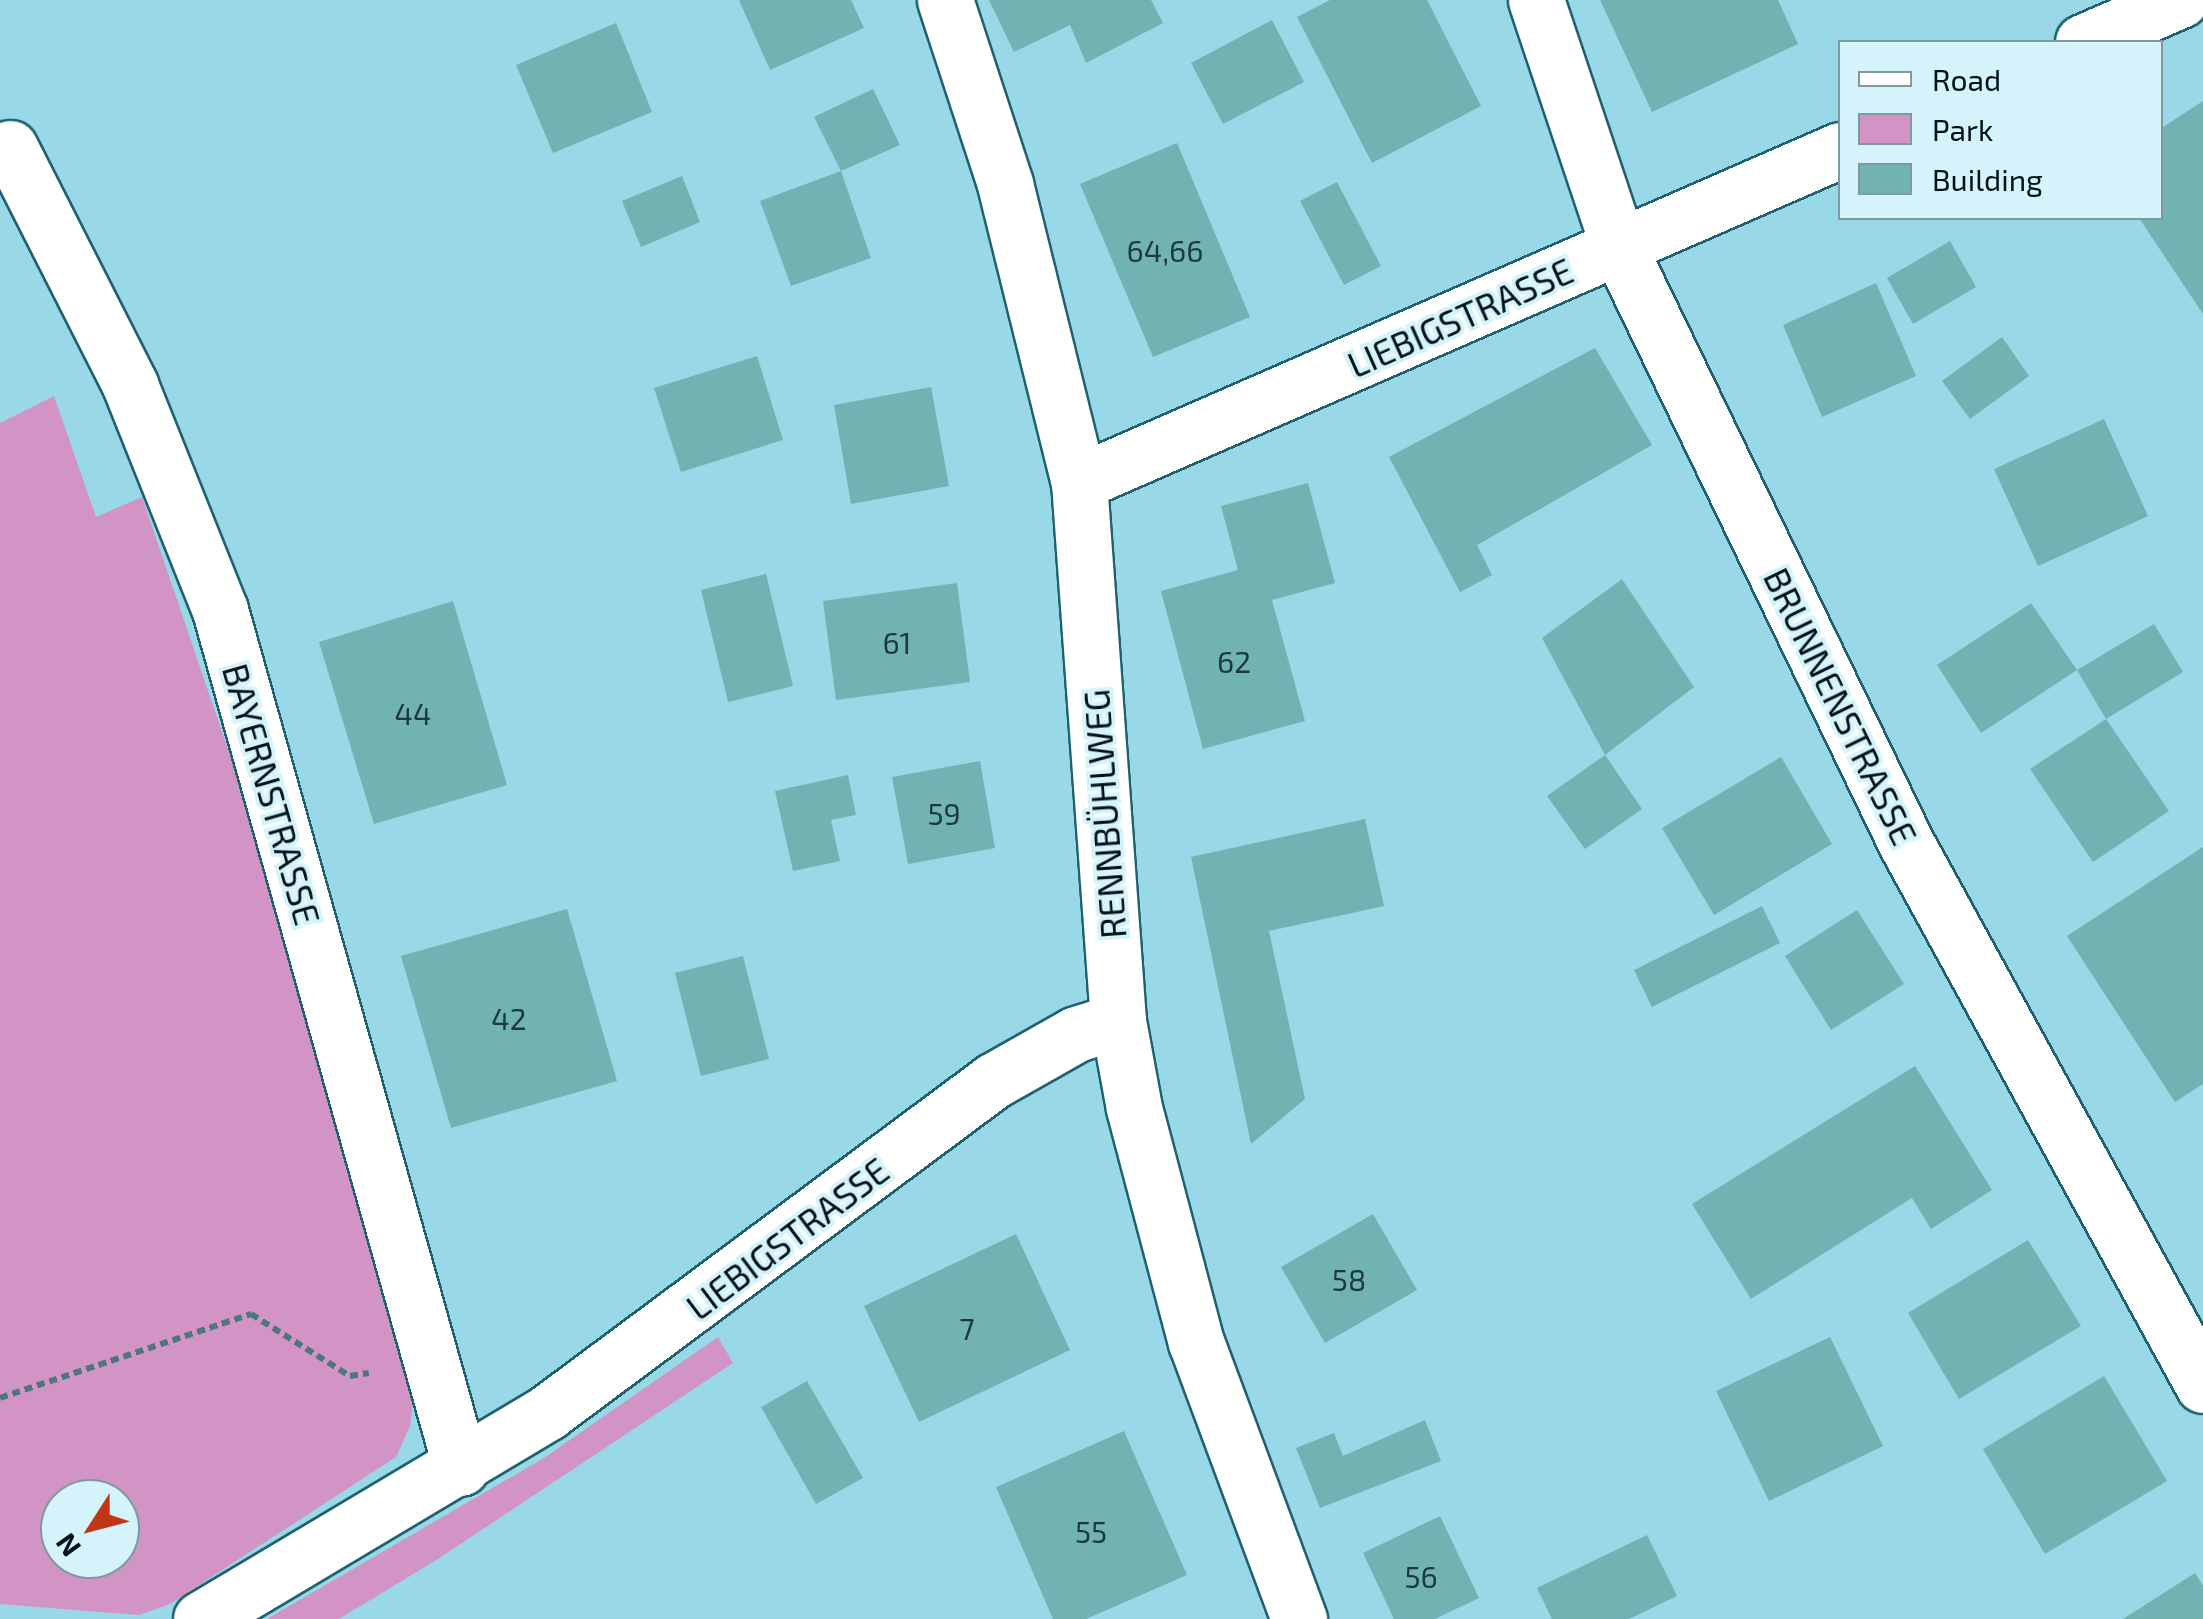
<!DOCTYPE html>
<html>
<head>
<meta charset="utf-8">
<style>
	body { margin:0 }
	#map { position:relative; width:2203px; height:1619px; overflow:hidden; background:#98d8e7; font-family:"Exo 2",sans-serif }
	div>[style] { position:absolute }
	.green>* { inset:0; background:#d294c5 }
	.building>* { inset:0; background:#71b3b2 }
	.path>* { height:6px; margin-top:-3px; transform-origin:0; background:repeating-linear-gradient(90deg,#4d7681 0 8px,transparent 0 13px) }
	.roads { filter:drop-shadow(2px 0 #1f616e) drop-shadow(-2px 0 #1f616e) drop-shadow(0 2px #1f616e) drop-shadow(0 -2px #1f616e) }
	.minor>* { height:55px; margin:-27.5px; padding:0 27.5px; transform-origin:27.5px; border-radius:27.5px; background:#fff }
	span { translate:-50% -50%; white-space:nowrap; text-align:center; line-height:1.15; -webkit-text-stroke:8px #d4f3fb; paint-order:stroke }
	.number-label { font-size:30px; color:#1c3a3e }
	.number-label span { -webkit-text-stroke-width:0 }
	.street-label { font-size:35px; color:#001117 }
	.legend { position:absolute; left:1838px; top:40px; width:325px; height:180px; box-sizing:border-box; background:#d4f3fb; border:2px solid #7f99a0; margin:0; padding:12px 18px; list-style:none; font-size:30px; color:#001117 }
	.legend li { display:flex; align-items:center; gap:20px; height:50px }
	.legend b { width:50px; border:2px solid #7f99a0 }
	.north { position:absolute; left:40px; top:1479px; width:100px; height:100px; box-sizing:border-box; background:#d4f3fb; border:2px solid #7f99a0; border-radius:50%; rotate:234deg; font-size:28px; font-weight:700; line-height:40px; text-align:center; color:#001117 }
	.north::after { content:''; display:block; margin:auto; width:35px; height:45px; background:#c13716; clip-path:polygon(50% 0,100% 100%,50% 72%,0 100%) }
</style>
</head>
<body>
<div id="map">
	<div class="green">
		<i style="clip-path:polygon(evenodd,54px 396px,96px 517px,142px 497px,266px 861px,414px 1394px,410px 1426px,396px 1457px,170px 1604px,139px 1615px,0 1604px,0 423px,54px 396px,60px 1499px,120px 1499px,120px 1559px,60px 1559px,60px 1499px)"></i>
		<i style="clip-path:polygon(718px 1337px,733px 1363px,438px 1559px,339px 1619px,267px 1619px,544px 1458px)"></i>
	</div>
	<div class="building">
		<i style="clip-path:polygon(739px 0,851px 0,864px 28px,770px 70px)"></i>
		<i style="clip-path:polygon(989px 0,1151px 0,1163px 23px,1086px 63px,1070px 25px,1014px 52px)"></i>
		<i style="clip-path:polygon(1330px 0,1427px 0,1481px 106px,1372px 163px,1297px 17px)"></i>
		<i style="clip-path:polygon(1600px 0,1778px 0,1798px 44px,1652px 112px)"></i>
		<i style="clip-path:polygon(1272px 20px,1304px 82px,1223px 124px,1191px 63px)"></i>
		<i style="clip-path:polygon(616px 23px,652px 112px,553px 153px,516px 65px)"></i>
		<i style="clip-path:polygon(873px 89px,900px 145px,841px 171px,814px 117px)"></i>
		<i style="clip-path:polygon(2203px 101px,2203px 314px,2139px 218px,2160px 218px,2160px 129px)"></i>
		<i style="clip-path:polygon(1177px 143px,1250px 317px,1153px 357px,1080px 184px)"></i>
		<i style="clip-path:polygon(841px 171px,871px 258px,791px 286px,760px 201px)"></i>
		<i style="clip-path:polygon(682px 176px,700px 222px,641px 247px,622px 201px)"></i>
		<i style="clip-path:polygon(1337px 182px,1381px 266px,1344px 285px,1300px 201px)"></i>
		<i style="clip-path:polygon(1950px 241px,1976px 287px,1913px 324px,1887px 278px)"></i>
		<i style="clip-path:polygon(1876px 283px,1916px 376px,1822px 417px,1783px 325px)"></i>
		<i style="clip-path:polygon(2002px 337px,2029px 376px,1970px 419px,1942px 381px)"></i>
		<i style="clip-path:polygon(1595px 348px,1652px 445px,1477px 545px,1492px 575px,1460px 592px,1389px 457px)"></i>
		<i style="clip-path:polygon(757px 356px,783px 440px,681px 472px,654px 388px)"></i>
		<i style="clip-path:polygon(931px 387px,949px 486px,851px 504px,834px 405px)"></i>
		<i style="clip-path:polygon(2104px 419px,2148px 516px,2038px 566px,1994px 469px)"></i>
		<i style="clip-path:polygon(1308px 483px,1335px 583px,1272px 600px,1305px 721px,1203px 749px,1161px 591px,1238px 570px,1221px 506px)"></i>
		<i style="clip-path:polygon(766px 574px,793px 686px,728px 702px,701px 590px)"></i>
		<i style="clip-path:polygon(1622px 579px,1694px 687px,1605px 755px,1642px 809px,1585px 849px,1547px 796px,1605px 755px,1542px 638px)"></i>
		<i style="clip-path:polygon(957px 583px,970px 682px,836px 700px,823px 601px)"></i>
		<i style="clip-path:polygon(453px 601px,507px 785px,374px 824px,319px 642px)"></i>
		<i style="clip-path:polygon(2031px 603px,2077px 670px,2154px 624px,2183px 672px,2106px 719px,2077px 670px,1981px 733px,1937px 665px)"></i>
		<i style="clip-path:polygon(2106px 719px,2169px 811px,2093px 862px,2030px 769px)"></i>
		<i style="clip-path:polygon(1781px 757px,1832px 844px,1714px 915px,1662px 828px)"></i>
		<i style="clip-path:polygon(980px 761px,995px 848px,908px 864px,892px 777px)"></i>
		<i style="clip-path:polygon(848px 775px,856px 815px,831px 820px,840px 861px,793px 871px,775px 791px)"></i>
		<i style="clip-path:polygon(1365px 819px,1384px 906px,1269px 931px,1305px 1099px,1251px 1144px,1191px 857px)"></i>
		<i style="clip-path:polygon(2203px 847px,2203px 1084px,2175px 1102px,2067px 936px)"></i>
		<i style="clip-path:polygon(1762px 906px,1780px 943px,1652px 1007px,1634px 970px)"></i>
		<i style="clip-path:polygon(567px 909px,617px 1081px,451px 1128px,401px 956px)"></i>
		<i style="clip-path:polygon(1857px 910px,1904px 984px,1831px 1030px,1785px 956px)"></i>
		<i style="clip-path:polygon(743px 956px,769px 1059px,701px 1076px,675px 973px)"></i>
		<i style="clip-path:polygon(1915px 1066px,1992px 1190px,1931px 1229px,1912px 1198px,1751px 1299px,1692px 1204px)"></i>
		<i style="clip-path:polygon(1373px 1214px,1417px 1290px,1325px 1343px,1281px 1267px)"></i>
		<i style="clip-path:polygon(1016px 1234px,1070px 1350px,919px 1422px,864px 1306px)"></i>
		<i style="clip-path:polygon(2028px 1240px,2081px 1326px,1959px 1399px,1908px 1313px)"></i>
		<i style="clip-path:polygon(1830px 1337px,1883px 1446px,1769px 1501px,1716px 1391px)"></i>
		<i style="clip-path:polygon(2104px 1376px,2167px 1481px,2045px 1554px,1983px 1449px)"></i>
		<i style="clip-path:polygon(807px 1381px,863px 1478px,816px 1504px,761px 1407px)"></i>
		<i style="clip-path:polygon(1425px 1420px,1441px 1461px,1320px 1508px,1296px 1448px,1334px 1433px,1343px 1456px)"></i>
		<i style="clip-path:polygon(1124px 1431px,1187px 1575px,1086px 1619px,1053px 1619px,996px 1487px)"></i>
		<i style="clip-path:polygon(1440px 1516px,1479px 1598px,1435px 1619px,1394px 1619px,1363px 1553px)"></i>
		<i style="clip-path:polygon(1647px 1535px,1677px 1596px,1629px 1619px,1552px 1619px,1537px 1588px)"></i>
		<i style="clip-path:polygon(2195px 1573px,2203px 1586px,2203px 1619px,2123px 1619px)"></i>
	</div>
	<div class="path">
		<i style="left:0;top:1398px;width:265px;rotate:-18.5deg"></i>
		<i style="left:251px;top:1314px;width:117px;rotate:32.1deg"></i>
		<i style="left:350px;top:1376px;width:19px;rotate:-9deg"></i>
	</div>
	<div class="roads">
		<div class="minor">
			<i style="left:945px;top:0;width:194px;rotate:71.9deg"></i>
			<i style="left:1005px;top:184px;width:307px;rotate:76.1deg"></i>
			<i style="left:1079px;top:482px;width:540px;rotate:85.86deg"></i>
			<i style="left:1118px;top:1021px;width:88px;rotate:79.6deg"></i>
			<i style="left:1134px;top:1108px;width:242px;rotate:75.2deg"></i>
			<i style="left:1196px;top:1342px;width:296px;rotate:69.6deg"></i>
			<i style="left:1536px;top:0;width:262px;rotate:71.5deg"></i>
			<i style="left:1619px;top:248px;width:661px;rotate:64.25deg"></i>
			<i style="left:1906px;top:843px;width:618px;rotate:61.28deg"></i>
			<i style="left:2083px;top:42px;width:106px;rotate:-23.4deg"></i>
			<i style="left:10px;top:148px;width:266px;rotate:63.1deg"></i>
			<i style="left:130px;top:385px;width:242px;rotate:68.2deg"></i>
			<i style="left:220px;top:610px;width:891px;rotate:74.31deg"></i>
			<i style="left:1079px;top:482px;width:830px;rotate:-23.57deg"></i>
			<i style="left:201px;top:1619px;width:404px;rotate:-30.8deg"></i>
			<i style="left:548px;top:1412px;width:555px;rotate:-36.64deg"></i>
			<i style="left:993px;top:1081px;width:95px;rotate:-29.5deg"></i>
			<i style="left:1076px;top:1034px;width:44px;rotate:-17.2deg"></i>
		</div>
	</div>
	<div class="number-label">
		<span style="left:1165px;top:250px">64,66</span>
		<span style="left:897px;top:642px">61</span>
		<span style="left:1234px;top:661px">62</span>
		<span style="left:413px;top:713px">44</span>
		<span style="left:944px;top:813px">59</span>
		<span style="left:509px;top:1018px">42</span>
		<span style="left:1349px;top:1279px">58</span>
		<span style="left:967px;top:1328px">7</span>
		<span style="left:1091px;top:1531px">55</span>
		<span style="left:1421px;top:1576px">56</span>
	</div>
	<div class="street-label">
		<span style="left:1460px;top:317px;rotate:-24deg">LIEBIGSTRASSE</span>
		<span style="left:1841px;top:706px;rotate:64deg">BRUNNENSTRASSE</span>
		<span style="left:272px;top:794px;rotate:74deg">BAYERNSTRASSE</span>
		<span style="left:1104px;top:814px;rotate:-94deg">RENNBÜHLWEG</span>
		<span style="left:787px;top:1238px;rotate:-37deg">LIEBIGSTRASSE</span>
	</div>
	<ul class="legend">
	<li><b style="height:12px;background:#fff"></b>Road</li>
	<li><b style="height:28px;background:#d294c5"></b>Park</li>
	<li><b style="height:28px;background:#71b3b2"></b>Building</li>
	</ul>
	<div class="north">N</div>
</div>
</body>
</html>
